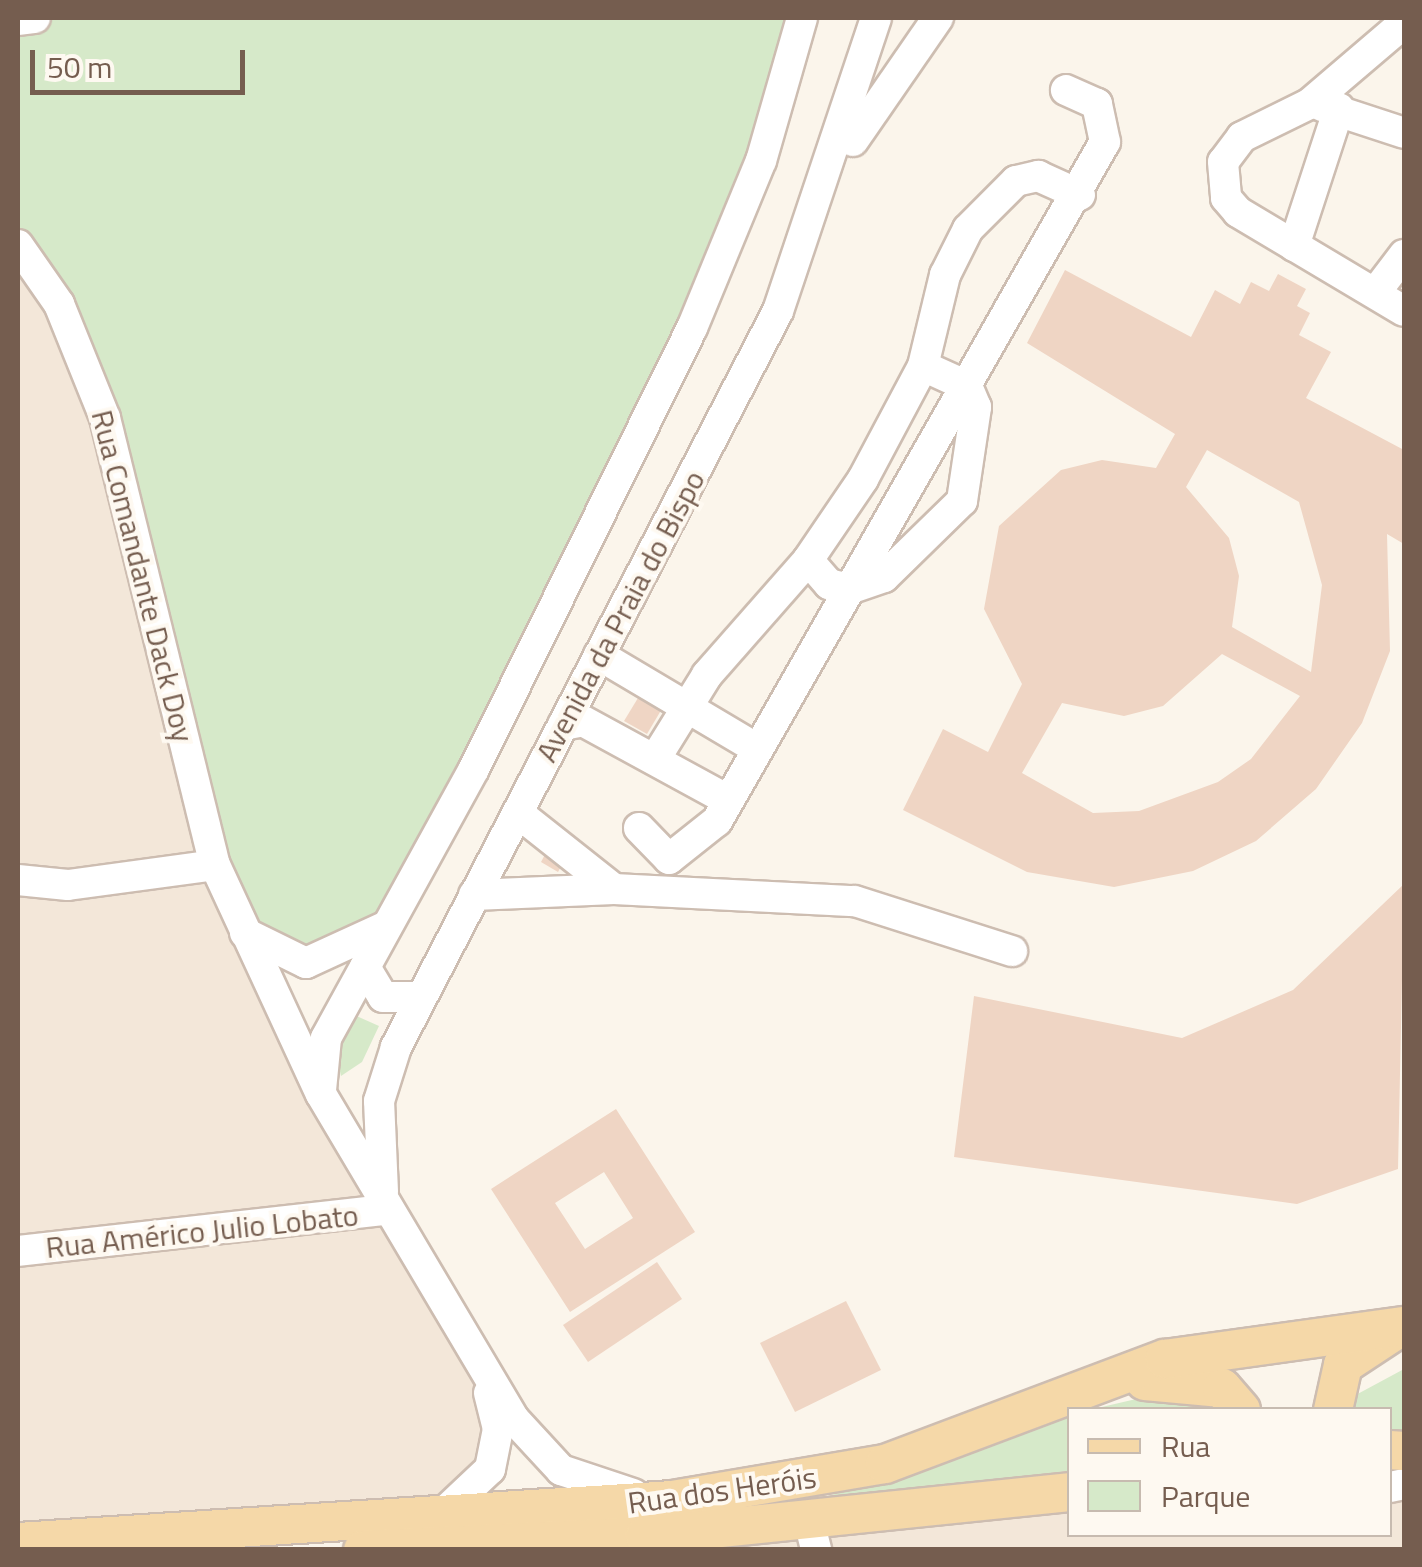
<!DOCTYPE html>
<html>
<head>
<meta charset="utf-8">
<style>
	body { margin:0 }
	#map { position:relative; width:1422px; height:1567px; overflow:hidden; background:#fbf5eb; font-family:"Titillium Web",sans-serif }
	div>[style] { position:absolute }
	.residential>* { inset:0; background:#f3e7d9 }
	.green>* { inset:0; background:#d6e9c9 }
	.building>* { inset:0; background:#efd5c4 }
	.roads { filter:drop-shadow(2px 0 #cdbdb1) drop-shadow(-2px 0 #cdbdb1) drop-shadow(0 2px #cdbdb1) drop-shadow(0 -2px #cdbdb1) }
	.minor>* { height:30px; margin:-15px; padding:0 15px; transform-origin:15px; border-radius:15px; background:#fff }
	.major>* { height:38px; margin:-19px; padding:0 19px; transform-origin:19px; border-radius:19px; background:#f5d8a8 }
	span { translate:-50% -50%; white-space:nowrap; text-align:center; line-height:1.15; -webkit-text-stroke:8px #fef9f1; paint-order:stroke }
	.street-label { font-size:30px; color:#755d4f }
	.frame { position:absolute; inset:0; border:20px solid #755d4f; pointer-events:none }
	.legend { position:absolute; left:1067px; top:1407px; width:325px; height:130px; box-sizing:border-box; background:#fef9f1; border:2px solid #c7bbb0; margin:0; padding:12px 18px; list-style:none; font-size:30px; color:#755d4f }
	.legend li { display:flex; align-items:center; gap:20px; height:50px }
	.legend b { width:50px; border:2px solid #c7bbb0 }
	.scale { position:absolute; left:30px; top:50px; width:215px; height:45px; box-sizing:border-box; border:5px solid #755d4f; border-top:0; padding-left:12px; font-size:30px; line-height:35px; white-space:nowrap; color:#755d4f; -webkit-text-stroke:8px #fef9f1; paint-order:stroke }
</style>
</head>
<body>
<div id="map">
	<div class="residential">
		<i style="clip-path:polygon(18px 245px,59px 304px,215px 865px,485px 1376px,497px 1442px,473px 1492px,18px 1524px)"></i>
		<i style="clip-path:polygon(1404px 1454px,1404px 1549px,293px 1550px,809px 1521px,1069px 1491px,1070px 1534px,1390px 1534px,1390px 1455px)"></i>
	</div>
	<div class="green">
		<i style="clip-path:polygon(18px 18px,802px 18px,761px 161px,390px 924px,331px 957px,243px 931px,131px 506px,18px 245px)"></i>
		<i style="clip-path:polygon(352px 1014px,379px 1026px,362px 1062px,341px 1076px,335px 1050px)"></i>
		<i style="clip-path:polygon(1404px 1369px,1404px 1431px,1390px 1432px,1390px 1410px,1355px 1409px,1352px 1397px)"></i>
		<i style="clip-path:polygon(1149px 1396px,1205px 1398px,1219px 1410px,1089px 1410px)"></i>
		<i style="clip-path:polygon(1069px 1416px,1069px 1471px,705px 1513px,820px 1498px,930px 1469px)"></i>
	</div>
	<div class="building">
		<i style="clip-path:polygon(evenodd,1065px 270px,1191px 337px,1215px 290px,1240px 304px,1251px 282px,1269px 291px,1278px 274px,1306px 289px,1297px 306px,1310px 313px,1299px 335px,1331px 352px,1306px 398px,1404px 450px,1404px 544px,1387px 534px,1390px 651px,1362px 723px,1316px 789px,1256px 841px,1193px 871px,1114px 887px,1027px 872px,903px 810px,943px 729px,988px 752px,1022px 684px,984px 609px,999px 526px,1061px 470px,1102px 460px,1156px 468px,1175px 434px,1027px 343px,1065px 270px,1207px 450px,1299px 502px,1322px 585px,1311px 672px,1232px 627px,1239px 576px,1229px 538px,1186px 487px,1207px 450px,1065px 270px,1222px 654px,1300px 696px,1251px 759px,1218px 782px,1139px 811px,1093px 813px,1022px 773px,1062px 703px,1124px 716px,1163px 706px,1222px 654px)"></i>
		<i style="clip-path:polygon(641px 693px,663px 707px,647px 734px,624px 721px)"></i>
		<i style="clip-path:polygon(549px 847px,566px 857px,558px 872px,541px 862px)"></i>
		<i style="clip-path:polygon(1404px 884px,1398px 1169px,1297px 1204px,954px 1157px,974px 996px,1182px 1038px,1293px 990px)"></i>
		<i style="clip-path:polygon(evenodd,616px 1109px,695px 1232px,570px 1312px,491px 1189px,616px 1109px,604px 1172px,633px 1218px,585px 1249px,555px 1203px,604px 1172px)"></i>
		<i style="clip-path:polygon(657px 1262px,682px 1299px,588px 1362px,563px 1325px)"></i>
		<i style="clip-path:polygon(846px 1301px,881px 1370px,795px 1412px,760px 1343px)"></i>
	</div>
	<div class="roads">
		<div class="minor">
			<i style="left:18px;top:20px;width:17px;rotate:-7deg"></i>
			<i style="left:1404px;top:23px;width:125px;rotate:139.5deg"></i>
			<i style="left:1309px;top:104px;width:75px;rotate:153.8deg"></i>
			<i style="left:1242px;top:137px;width:31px;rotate:127deg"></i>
			<i style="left:1223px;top:162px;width:36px;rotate:85deg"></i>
			<i style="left:1226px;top:198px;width:18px;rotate:49deg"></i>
			<i style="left:1238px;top:212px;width:193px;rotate:30.8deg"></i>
			<i style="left:1322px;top:106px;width:86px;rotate:18.2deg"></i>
			<i style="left:853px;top:141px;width:150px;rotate:-55.4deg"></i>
			<i style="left:18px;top:245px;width:72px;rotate:55.2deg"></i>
			<i style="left:59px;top:304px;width:123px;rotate:68deg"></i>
			<i style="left:105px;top:418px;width:460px;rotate:76.2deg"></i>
			<i style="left:215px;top:865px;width:252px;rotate:65.2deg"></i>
			<i style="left:321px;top:1094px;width:377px;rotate:59.3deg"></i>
			<i style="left:513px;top:1418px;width:71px;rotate:47.3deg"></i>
			<i style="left:561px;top:1470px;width:76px;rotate:18.4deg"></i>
			<i style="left:1294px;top:246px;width:145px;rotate:-71.9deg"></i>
			<i style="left:1375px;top:293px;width:48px;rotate:-52.7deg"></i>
			<i style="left:808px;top:560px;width:32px;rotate:49deg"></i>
			<i style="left:829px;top:584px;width:21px;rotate:14deg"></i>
			<i style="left:849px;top:589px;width:37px;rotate:-19deg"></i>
			<i style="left:884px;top:577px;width:109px;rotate:-44.3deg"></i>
			<i style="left:962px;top:501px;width:95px;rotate:-81.5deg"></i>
			<i style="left:976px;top:407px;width:23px;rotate:-113deg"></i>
			<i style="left:967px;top:386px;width:48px;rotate:-155.6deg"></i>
			<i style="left:599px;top:655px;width:184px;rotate:30.7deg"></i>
			<i style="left:563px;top:725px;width:20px;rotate:-11deg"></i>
			<i style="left:583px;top:721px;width:165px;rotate:28.6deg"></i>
			<i style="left:655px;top:759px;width:99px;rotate:-58.2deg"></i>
			<i style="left:707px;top:675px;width:153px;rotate:-48.7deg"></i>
			<i style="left:808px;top:560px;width:98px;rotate:-55.8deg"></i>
			<i style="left:863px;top:479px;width:128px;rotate:-62deg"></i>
			<i style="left:923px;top:366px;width:94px;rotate:-76.4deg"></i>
			<i style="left:945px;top:275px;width:51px;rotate:-63.4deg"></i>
			<i style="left:968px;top:229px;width:68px;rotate:-45deg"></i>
			<i style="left:1016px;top:181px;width:23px;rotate:-13deg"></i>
			<i style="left:1038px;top:176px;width:46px;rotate:24.3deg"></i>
			<i style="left:518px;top:813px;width:122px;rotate:38.4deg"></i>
			<i style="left:639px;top:828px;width:43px;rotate:45.9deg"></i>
			<i style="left:669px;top:859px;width:61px;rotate:-38.4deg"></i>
			<i style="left:717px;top:821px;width:782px;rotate:-60.26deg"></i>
			<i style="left:1105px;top:142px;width:39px;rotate:-102deg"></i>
			<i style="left:1097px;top:104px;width:34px;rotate:-156deg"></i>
			<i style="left:18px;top:880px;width:50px;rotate:5.7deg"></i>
			<i style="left:68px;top:885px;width:148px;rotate:-7.7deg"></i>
			<i style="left:474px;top:895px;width:140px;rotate:-2.5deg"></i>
			<i style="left:614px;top:889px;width:241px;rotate:2.9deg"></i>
			<i style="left:855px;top:901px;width:165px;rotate:17.7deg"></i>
			<i style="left:245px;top:933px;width:68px;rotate:26.2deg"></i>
			<i style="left:306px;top:963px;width:89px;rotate:-24.6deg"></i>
			<i style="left:365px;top:967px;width:35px;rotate:59deg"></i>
			<i style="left:383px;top:997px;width:36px"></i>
			<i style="left:321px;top:1090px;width:52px;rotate:-84.5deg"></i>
			<i style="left:326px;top:1038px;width:307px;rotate:-61.2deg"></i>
			<i style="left:474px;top:769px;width:492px;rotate:-63.7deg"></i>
			<i style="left:692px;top:328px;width:181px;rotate:-67.6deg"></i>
			<i style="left:761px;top:161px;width:149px;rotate:-74deg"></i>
			<i style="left:383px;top:1192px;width:91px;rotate:-92.5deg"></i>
			<i style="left:379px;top:1101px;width:57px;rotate:-72.5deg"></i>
			<i style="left:396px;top:1047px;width:829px;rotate:-62.57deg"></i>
			<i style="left:778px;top:311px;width:309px;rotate:-71.5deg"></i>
			<i style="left:18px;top:1251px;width:370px;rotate:-6.4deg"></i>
			<i style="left:1390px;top:1487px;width:14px;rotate:-12deg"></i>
			<i style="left:439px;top:1517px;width:70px;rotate:-43.3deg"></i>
			<i style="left:490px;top:1469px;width:41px;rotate:-78.7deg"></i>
			<i style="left:498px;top:1429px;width:37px;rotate:-104deg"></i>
			<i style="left:809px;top:1521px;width:30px;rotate:76deg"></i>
		</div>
		<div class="major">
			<i style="left:1145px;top:1381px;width:77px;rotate:5.2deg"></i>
			<i style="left:1222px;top:1388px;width:29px;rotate:49deg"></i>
			<i style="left:1333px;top:1410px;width:46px;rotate:-77.5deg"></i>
			<i style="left:1343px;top:1365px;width:60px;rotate:-33.4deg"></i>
			<i style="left:1390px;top:1450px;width:14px;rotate:4deg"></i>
			<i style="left:18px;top:1542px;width:655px;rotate:-3.67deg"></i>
			<i style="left:672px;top:1500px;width:216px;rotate:-9.6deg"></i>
			<i style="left:885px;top:1464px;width:299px;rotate:-20.6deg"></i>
			<i style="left:1165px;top:1359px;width:241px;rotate:-7.9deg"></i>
			<i style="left:363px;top:1550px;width:282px;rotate:-2.8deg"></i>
			<i style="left:645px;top:1536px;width:427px;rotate:-5.9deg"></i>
		</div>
	</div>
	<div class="street-label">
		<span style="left:143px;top:576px;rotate:76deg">Rua Comandante Dack Doy</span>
		<span style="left:620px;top:616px;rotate:-62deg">Avenida da Praia do Bispo</span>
		<span style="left:202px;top:1231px;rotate:-6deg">Rua Américo Julio Lobato</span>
		<span style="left:722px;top:1490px;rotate:-8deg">Rua dos Heróis</span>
	</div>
	<div class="frame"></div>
	<ul class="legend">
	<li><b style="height:12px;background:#f5d8a8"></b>Rua</li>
	<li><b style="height:28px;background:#d6e9c9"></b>Parque</li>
	</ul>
	<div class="scale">50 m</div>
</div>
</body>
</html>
